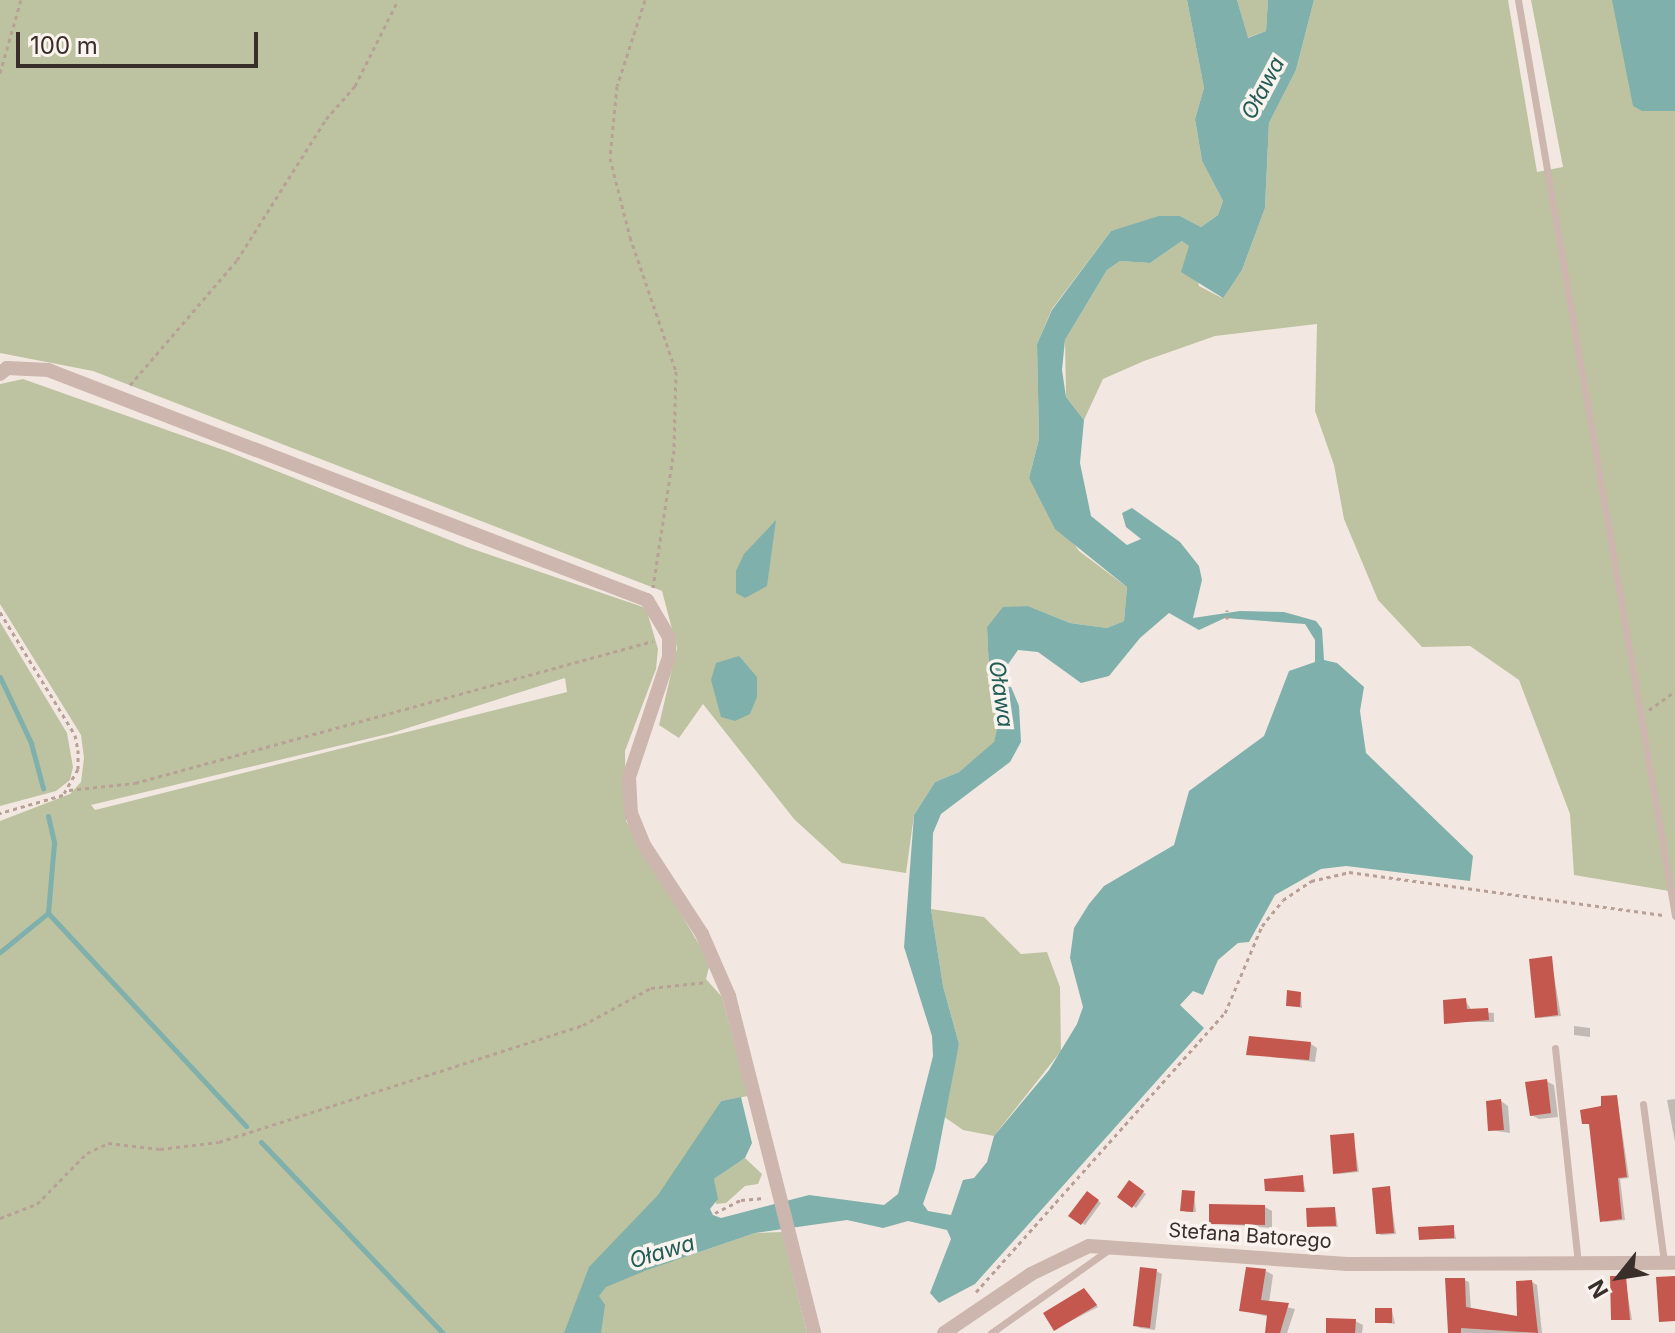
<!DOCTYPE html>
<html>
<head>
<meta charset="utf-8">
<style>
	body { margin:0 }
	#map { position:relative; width:1675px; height:1333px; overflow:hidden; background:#f3e8e1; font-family:Inter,sans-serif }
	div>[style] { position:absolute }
	.green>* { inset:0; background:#bdc3a1 }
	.water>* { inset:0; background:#80b0ab }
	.shadow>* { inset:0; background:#0003 }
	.stream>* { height:5px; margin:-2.5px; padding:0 2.5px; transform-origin:2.5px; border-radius:2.5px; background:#80b0ab }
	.building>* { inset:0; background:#c4574e }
	.path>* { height:3px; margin-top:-1.5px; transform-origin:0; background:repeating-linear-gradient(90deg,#b8a097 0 4px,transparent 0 8px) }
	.service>* { height:7px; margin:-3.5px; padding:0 3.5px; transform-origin:3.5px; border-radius:3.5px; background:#ccb6ad }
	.minor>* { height:14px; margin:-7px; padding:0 7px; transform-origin:7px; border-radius:7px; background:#ccb6ad }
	span { translate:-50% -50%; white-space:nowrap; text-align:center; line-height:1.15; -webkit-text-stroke:7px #fbf3ee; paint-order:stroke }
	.street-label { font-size:20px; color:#3a2e2b }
	.water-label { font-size:22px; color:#215c56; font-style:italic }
	.north { position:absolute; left:1579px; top:1237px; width:80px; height:80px; -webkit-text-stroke:6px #fbf3ee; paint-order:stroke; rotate:240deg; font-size:22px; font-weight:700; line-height:32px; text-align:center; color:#3a2e2b }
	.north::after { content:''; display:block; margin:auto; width:28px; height:36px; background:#3a2e2b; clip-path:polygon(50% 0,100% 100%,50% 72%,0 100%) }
	.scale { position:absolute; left:16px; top:32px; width:242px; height:36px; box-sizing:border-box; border:4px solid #3a2e2b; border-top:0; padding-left:10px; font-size:24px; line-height:28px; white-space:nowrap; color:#3a2e2b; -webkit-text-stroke:6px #fbf3ee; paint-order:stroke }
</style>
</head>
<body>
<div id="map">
	<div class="green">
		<i style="clip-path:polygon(0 0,1187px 0,1204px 88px,1195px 119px,1202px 161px,1223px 201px,1218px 215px,1201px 227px,1180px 216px,1111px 231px,1052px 309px,1037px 344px,1039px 439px,1029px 478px,1079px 551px,1127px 587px,1124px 621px,1107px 628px,1070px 623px,1028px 606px,1003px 608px,987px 627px,990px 692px,999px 720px,994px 743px,959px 772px,935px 782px,914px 815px,906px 873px,842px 863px,794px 819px,703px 704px,679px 738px,659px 725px,677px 648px,662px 591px,93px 371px,0 353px)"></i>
		<i style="clip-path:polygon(1237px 0,1268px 0,1266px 31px,1247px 38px)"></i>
		<i style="clip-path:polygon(1314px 0,1508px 0,1537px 172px,1563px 167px,1531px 0,1675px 0,1675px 892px,1574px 875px,1570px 814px,1519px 680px,1470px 646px,1422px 647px,1378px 600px,1344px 519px,1334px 465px,1315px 411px,1317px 324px,1215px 336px,1144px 361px,1103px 379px,1084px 420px,1066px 397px,1065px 340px,1107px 270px,1120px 261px,1150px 263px,1182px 241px,1189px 245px,1199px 286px,1222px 298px,1242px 270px,1265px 208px,1269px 123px,1296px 70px)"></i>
		<i style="clip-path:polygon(evenodd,23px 379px,229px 452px,467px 547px,646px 608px,658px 649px,656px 669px,625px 751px,626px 821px,710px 963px,706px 979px,722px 997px,748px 1096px,721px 1101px,659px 1195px,673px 1261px,755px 1233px,782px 1232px,807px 1333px,0 1333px,0 821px,70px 794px,81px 782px,84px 758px,81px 735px,0 604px,0 384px,23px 379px,565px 678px,567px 692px,95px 810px,91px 805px,392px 733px,565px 678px)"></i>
		<i style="clip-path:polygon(0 622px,67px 733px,73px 767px,70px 780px,56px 791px,0 806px)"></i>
		<i style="clip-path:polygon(931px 909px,984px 917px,1021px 954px,1047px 952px,1060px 987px,1061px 1051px,994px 1136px,963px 1130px,943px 1116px,959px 1044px,943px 986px)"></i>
		<i style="clip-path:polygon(745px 1158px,762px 1174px,758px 1184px,745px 1186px,726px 1203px,716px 1204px,714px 1179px)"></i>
	</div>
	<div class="water">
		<i style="clip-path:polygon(evenodd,1187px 0,1237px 0,1248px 38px,1266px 31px,1268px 0,1314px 0,1296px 70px,1269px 123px,1265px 208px,1242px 270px,1223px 298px,1181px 272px,1189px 246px,1182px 241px,1150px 263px,1120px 261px,1107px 270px,1065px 340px,1062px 370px,1066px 397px,1084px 420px,1080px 463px,1091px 516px,1127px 545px,1141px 539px,1126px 527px,1122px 513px,1132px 508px,1180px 542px,1199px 566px,1202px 580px,1193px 618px,1240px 611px,1284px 612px,1316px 621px,1322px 629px,1324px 660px,1337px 663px,1364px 687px,1360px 711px,1366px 753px,1473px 856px,1470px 881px,1346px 866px,1321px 869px,1275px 895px,1249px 942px,1238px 943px,1218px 960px,1203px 995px,1193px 991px,1180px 1005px,1204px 1028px,975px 1284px,939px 1303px,930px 1293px,951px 1239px,947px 1230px,908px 1221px,883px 1228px,847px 1220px,755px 1233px,647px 1270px,606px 1287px,599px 1296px,605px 1305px,601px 1333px,564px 1333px,589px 1267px,658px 1195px,721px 1101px,741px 1097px,752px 1143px,745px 1158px,714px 1179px,718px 1199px,710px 1209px,713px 1215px,721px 1218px,809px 1195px,884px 1205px,898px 1194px,933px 1056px,932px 1036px,904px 947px,914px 815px,935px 782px,959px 772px,994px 742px,999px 720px,990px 692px,987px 627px,1003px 607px,1028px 606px,1070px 623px,1107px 628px,1124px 621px,1127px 587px,1055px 529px,1029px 478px,1039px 439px,1037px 344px,1052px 310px,1111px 231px,1159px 216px,1180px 216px,1201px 227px,1218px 215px,1223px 201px,1202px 161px,1195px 119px,1204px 88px,1187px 0,1169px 613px,1199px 630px,1225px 618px,1305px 624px,1315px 640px,1315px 662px,1289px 671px,1264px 736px,1189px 791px,1174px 845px,1104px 886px,1089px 904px,1074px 928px,1070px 958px,1083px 1007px,1077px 1024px,1049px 1070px,994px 1136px,987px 1162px,974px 1178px,963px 1180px,951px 1215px,928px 1211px,923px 1204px,935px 1169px,959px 1044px,943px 986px,931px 909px,933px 833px,941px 814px,1010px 762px,1021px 742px,1019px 706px,1004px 670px,1018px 650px,1038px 652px,1081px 683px,1109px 676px,1140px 638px,1169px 613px)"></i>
		<i style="clip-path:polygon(1612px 0,1675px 0,1675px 111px,1642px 111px,1633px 106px)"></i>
		<i style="clip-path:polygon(776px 520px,767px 586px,745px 598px,736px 593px,736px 571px,744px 554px)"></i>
		<i style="clip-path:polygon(739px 656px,757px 677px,757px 697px,750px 714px,735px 721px,721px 717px,711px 680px,716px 663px)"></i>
	</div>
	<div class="shadow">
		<i style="clip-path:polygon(1551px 958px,1561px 1016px,1540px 1018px,1537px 1016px)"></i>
		<i style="clip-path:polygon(1301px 994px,1302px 1008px,1288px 1005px)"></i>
		<i style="clip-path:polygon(1465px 1000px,1472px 1011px,1494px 1013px,1494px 1022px,1446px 1022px)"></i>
		<i style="clip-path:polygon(1574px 1026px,1590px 1028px,1590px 1037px,1574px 1035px)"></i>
		<i style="clip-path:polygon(1311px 1044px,1317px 1048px,1315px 1062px,1248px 1054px)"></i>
		<i style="clip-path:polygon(1546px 1081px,1554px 1085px,1558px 1117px,1539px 1119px,1531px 1115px)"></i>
		<i style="clip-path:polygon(1617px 1097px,1629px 1178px,1620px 1179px,1625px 1220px,1605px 1222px,1591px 1125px,1584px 1123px)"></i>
		<i style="clip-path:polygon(1675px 1099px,1675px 1142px,1667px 1100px)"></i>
		<i style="clip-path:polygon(1501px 1101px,1508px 1106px,1510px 1133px,1490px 1130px)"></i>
		<i style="clip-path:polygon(1353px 1135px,1359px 1172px,1338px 1174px,1335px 1172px)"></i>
		<i style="clip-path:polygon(1302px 1177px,1306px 1192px,1267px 1189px)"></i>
		<i style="clip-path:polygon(1130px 1183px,1146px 1194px,1136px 1208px,1120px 1196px)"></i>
		<i style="clip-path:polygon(1389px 1188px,1396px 1234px,1381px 1235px,1378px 1233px)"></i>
		<i style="clip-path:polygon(1087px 1193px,1101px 1203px,1085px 1225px,1071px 1215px)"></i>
		<i style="clip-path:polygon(1194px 1193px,1196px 1212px,1186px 1212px,1183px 1210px)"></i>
		<i style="clip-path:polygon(1265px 1207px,1272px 1211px,1272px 1228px,1211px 1223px)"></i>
		<i style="clip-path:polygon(1335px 1209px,1338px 1227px,1309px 1226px)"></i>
		<i style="clip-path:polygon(1454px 1227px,1456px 1239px,1421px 1239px)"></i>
		<i style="clip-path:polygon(1156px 1271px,1162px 1274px,1155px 1330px,1140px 1328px,1135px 1325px)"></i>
		<i style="clip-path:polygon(1266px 1271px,1273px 1275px,1269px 1303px,1295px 1309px,1287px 1333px,1267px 1333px,1269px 1317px,1241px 1310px)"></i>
		<i style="clip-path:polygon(1625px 1278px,1632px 1320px,1616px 1320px,1612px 1319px)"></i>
		<i style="clip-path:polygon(1464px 1280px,1469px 1282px,1471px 1310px,1520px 1318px,1532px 1282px,1537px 1285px,1542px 1333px,1450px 1333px)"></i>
		<i style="clip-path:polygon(1087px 1292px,1098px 1307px,1055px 1329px)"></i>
		<i style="clip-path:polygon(1392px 1310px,1395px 1324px,1377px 1322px)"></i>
		<i style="clip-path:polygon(1355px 1321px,1363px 1325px,1362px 1333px,1328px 1333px)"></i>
	</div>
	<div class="stream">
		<i style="left:0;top:677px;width:73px;rotate:64.8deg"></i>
		<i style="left:31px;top:743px;width:47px;rotate:75.1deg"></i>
		<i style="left:48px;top:816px;width:28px;rotate:77deg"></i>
		<i style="left:54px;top:843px;width:70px;rotate:94.9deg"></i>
		<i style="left:48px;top:913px;width:291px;rotate:47.1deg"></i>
		<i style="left:0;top:952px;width:62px;rotate:-39.1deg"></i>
		<i style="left:261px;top:1142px;width:264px;rotate:46.4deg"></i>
	</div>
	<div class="building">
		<i style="clip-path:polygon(1552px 956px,1558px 1015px,1535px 1018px,1529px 959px)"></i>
		<i style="clip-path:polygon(1287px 990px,1301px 992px,1300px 1007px,1286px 1006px)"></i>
		<i style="clip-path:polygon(1466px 998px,1467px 1009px,1488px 1008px,1489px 1020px,1444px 1024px,1443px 1000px)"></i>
		<i style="clip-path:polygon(1249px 1036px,1311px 1042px,1309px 1060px,1246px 1055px)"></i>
		<i style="clip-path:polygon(1547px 1079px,1551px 1113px,1530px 1116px,1525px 1082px)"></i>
		<i style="clip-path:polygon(1617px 1095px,1627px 1177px,1618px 1178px,1622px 1219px,1600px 1222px,1589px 1124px,1582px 1124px,1580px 1110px,1601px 1106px,1601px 1096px)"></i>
		<i style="clip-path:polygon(1501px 1099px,1504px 1130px,1488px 1131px,1486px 1101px)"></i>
		<i style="clip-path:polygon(1354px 1133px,1357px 1171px,1333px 1174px,1330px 1135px)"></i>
		<i style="clip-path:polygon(1303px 1175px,1304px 1192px,1265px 1191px,1264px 1179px)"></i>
		<i style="clip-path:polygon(1129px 1180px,1144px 1191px,1132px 1208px,1117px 1197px)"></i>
		<i style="clip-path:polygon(1390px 1186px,1394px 1233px,1376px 1234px,1372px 1188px)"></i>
		<i style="clip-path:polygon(1182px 1190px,1195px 1191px,1193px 1212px,1180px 1211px)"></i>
		<i style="clip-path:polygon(1087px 1191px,1099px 1200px,1081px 1225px,1068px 1216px)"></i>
		<i style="clip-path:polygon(1209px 1204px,1265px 1205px,1265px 1225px,1209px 1224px)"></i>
		<i style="clip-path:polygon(1335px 1207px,1336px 1226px,1307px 1227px,1306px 1208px)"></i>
		<i style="clip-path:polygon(1454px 1225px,1454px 1238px,1419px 1240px,1418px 1227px)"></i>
		<i style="clip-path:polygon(1140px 1267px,1157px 1269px,1150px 1328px,1133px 1326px)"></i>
		<i style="clip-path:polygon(1246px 1267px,1266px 1269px,1261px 1300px,1289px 1303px,1280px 1333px,1265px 1333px,1267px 1315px,1239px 1311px)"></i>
		<i style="clip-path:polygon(1610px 1276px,1626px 1276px,1630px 1320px,1611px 1320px)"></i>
		<i style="clip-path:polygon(1675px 1276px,1675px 1321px,1659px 1322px,1656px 1277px)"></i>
		<i style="clip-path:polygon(1445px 1278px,1465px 1278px,1466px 1307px,1517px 1316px,1516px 1281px,1532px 1280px,1538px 1333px,1461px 1328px,1461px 1333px,1448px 1333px)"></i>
		<i style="clip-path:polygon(1084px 1288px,1097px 1305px,1054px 1331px,1043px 1313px)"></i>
		<i style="clip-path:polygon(1375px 1308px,1392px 1308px,1392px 1323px,1375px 1323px)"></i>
		<i style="clip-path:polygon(1326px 1318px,1356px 1319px,1355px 1333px,1326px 1333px)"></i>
	</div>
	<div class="path">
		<i style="left:645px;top:0;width:90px;rotate:108deg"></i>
		<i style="left:617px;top:86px;width:72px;rotate:95.6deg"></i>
		<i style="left:610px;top:158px;width:81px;rotate:75.8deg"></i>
		<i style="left:630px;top:237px;width:142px;rotate:71.1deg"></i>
		<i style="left:676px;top:371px;width:79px;rotate:91.5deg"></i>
		<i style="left:674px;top:450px;width:139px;rotate:98.7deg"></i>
		<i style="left:0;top:73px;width:76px;rotate:-74deg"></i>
		<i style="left:130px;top:385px;width:165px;rotate:-49.4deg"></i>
		<i style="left:237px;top:260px;width:167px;rotate:-57.7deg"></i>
		<i style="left:326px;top:119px;width:44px;rotate:-48.7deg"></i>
		<i style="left:355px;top:86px;width:96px;rotate:-63.4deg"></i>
		<i style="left:0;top:612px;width:144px;rotate:58.6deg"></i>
		<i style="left:75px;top:735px;width:15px;rotate:79deg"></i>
		<i style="left:78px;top:750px;width:19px;rotate:90deg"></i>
		<i style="left:78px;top:769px;width:30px;rotate:120deg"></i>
		<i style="left:63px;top:795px;width:66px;rotate:164.1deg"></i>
		<i style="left:1227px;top:619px;width:9px;rotate:-90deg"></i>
		<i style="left:1649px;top:710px;width:32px;rotate:-36deg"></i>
		<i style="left:69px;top:790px;width:66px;rotate:-6.1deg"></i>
		<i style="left:135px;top:783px;width:537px;rotate:-15.33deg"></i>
		<i style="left:715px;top:1213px;width:29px;rotate:-27deg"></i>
		<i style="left:741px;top:1200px;width:23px;rotate:-5deg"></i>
		<i style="left:0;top:1218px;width:40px;rotate:-21deg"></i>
		<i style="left:37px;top:1204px;width:71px;rotate:-45.6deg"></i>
		<i style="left:87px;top:1153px;width:23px;rotate:-25deg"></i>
		<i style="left:108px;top:1143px;width:52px;rotate:6.6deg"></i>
		<i style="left:160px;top:1149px;width:59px;rotate:-6.8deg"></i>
		<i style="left:219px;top:1142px;width:382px;rotate:-17.8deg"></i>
		<i style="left:583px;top:1025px;width:77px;rotate:-28.6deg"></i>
		<i style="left:651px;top:988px;width:56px;rotate:-6.1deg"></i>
		<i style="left:976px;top:1292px;width:374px;rotate:-48.3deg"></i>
		<i style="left:1225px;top:1013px;width:95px;rotate:-67deg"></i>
		<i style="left:1262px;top:926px;width:33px;rotate:-51deg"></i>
		<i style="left:1283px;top:900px;width:34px;rotate:-34deg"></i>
		<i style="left:1311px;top:881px;width:39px;rotate:-13deg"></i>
		<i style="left:1349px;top:872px;width:317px;rotate:7.8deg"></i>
	</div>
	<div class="service">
		<i style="left:1518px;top:0;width:929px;rotate:80.27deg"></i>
		<i style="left:1555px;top:1048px;width:216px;rotate:83.9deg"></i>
		<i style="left:1643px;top:1104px;width:159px;rotate:82.4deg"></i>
		<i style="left:991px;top:1333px;width:147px;rotate:-35.3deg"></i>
	</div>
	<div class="minor">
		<i style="left:0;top:374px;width:9px;rotate:-41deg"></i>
		<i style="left:7px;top:368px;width:41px;rotate:2.8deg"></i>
		<i style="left:48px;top:370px;width:642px;rotate:21.01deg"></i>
		<i style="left:647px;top:600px;width:43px;rotate:59.3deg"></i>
		<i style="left:669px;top:637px;width:20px;rotate:90deg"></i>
		<i style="left:669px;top:657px;width:126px;rotate:108.4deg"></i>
		<i style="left:629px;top:777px;width:36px;rotate:87deg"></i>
		<i style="left:631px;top:813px;width:35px;rotate:68deg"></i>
		<i style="left:644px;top:845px;width:106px;rotate:56.9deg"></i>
		<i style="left:702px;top:934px;width:68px;rotate:66.5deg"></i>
		<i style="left:729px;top:996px;width:348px;rotate:75.8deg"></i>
		<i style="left:944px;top:1333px;width:105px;rotate:-34.1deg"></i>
		<i style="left:1031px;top:1274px;width:64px;rotate:-25.8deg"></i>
		<i style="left:1089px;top:1246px;width:259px;rotate:4deg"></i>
		<i style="left:1347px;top:1264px;width:328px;rotate:-0.2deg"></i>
	</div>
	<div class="street-label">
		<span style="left:1250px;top:1236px;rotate:4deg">Stefana Batorego</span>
	</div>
	<div class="water-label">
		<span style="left:1263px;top:88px;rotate:-62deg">Oława</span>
		<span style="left:1001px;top:694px;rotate:82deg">Oława</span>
		<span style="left:662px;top:1252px;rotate:-17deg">Oława</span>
	</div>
	<div class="north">N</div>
	<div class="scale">100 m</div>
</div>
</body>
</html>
